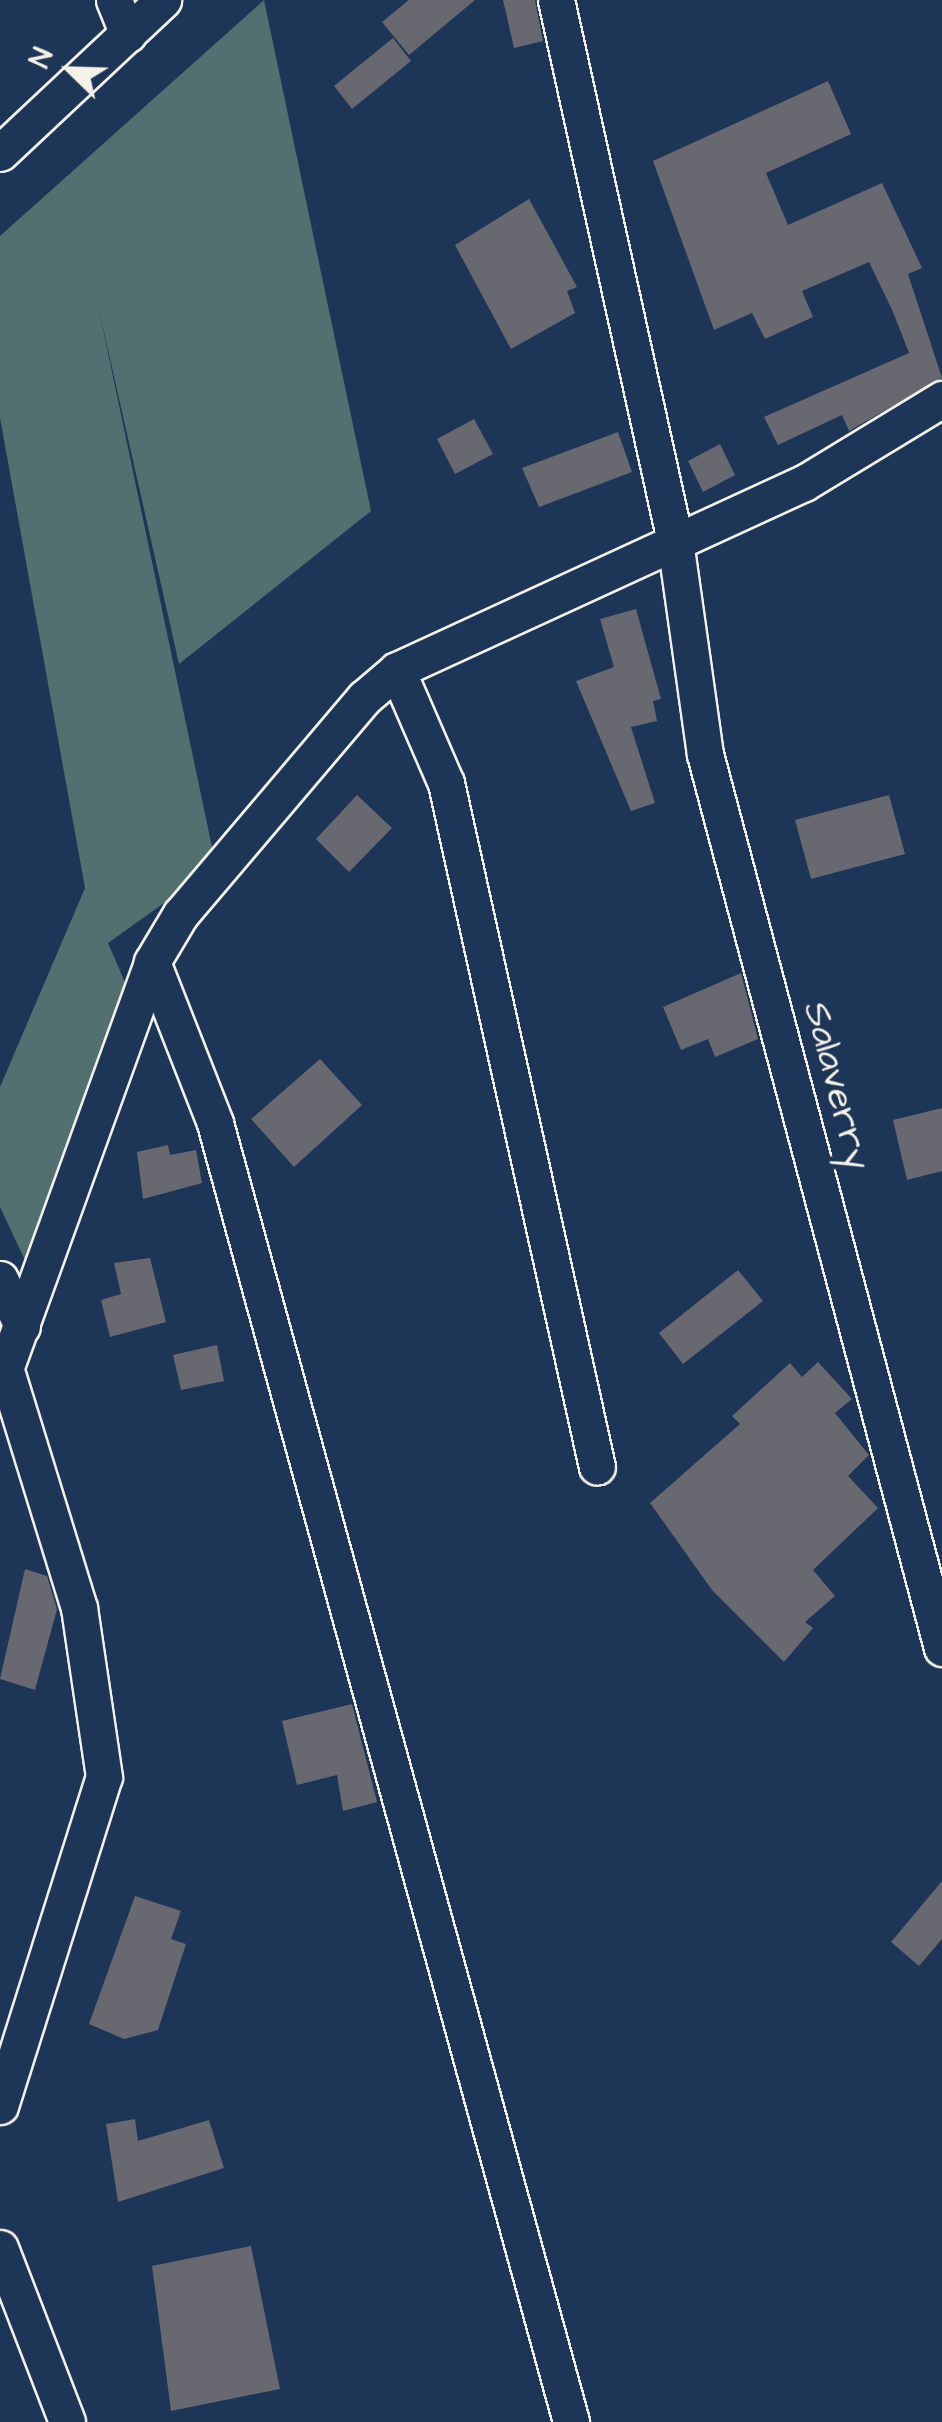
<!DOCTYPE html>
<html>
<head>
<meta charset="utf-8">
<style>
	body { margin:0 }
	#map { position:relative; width:942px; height:2422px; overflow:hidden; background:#1d3557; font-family:"Architects Daughter",sans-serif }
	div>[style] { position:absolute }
	.green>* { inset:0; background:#51706f }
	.building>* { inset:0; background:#686871 }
	.roads { filter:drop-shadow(2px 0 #f4f1e8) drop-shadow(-2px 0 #f4f1e8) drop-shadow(0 2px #f4f1e8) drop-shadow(0 -2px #f4f1e8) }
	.street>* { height:35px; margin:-17.5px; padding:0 17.5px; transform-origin:17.5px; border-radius:17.5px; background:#1d3557 }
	span { translate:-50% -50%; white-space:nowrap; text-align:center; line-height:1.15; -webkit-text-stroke:10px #1d3557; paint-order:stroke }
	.street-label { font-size:38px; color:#f4f1e8 }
	.north { position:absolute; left:20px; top:20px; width:100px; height:100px; -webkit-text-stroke:8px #1d3557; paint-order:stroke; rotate:293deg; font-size:28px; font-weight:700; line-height:40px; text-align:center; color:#f4f1e8 }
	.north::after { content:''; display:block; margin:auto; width:35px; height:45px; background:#f4f1e8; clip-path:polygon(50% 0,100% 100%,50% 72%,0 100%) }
</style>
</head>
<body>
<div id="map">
	<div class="green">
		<i style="clip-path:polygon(264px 0,371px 511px,179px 664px,99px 310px,216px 866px,108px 943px,139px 1015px,39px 1290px,0 1207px,0 1087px,85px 888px,0 418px,0 236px)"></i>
	</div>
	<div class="building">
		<i style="clip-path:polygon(409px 0,475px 0,409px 55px,382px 22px)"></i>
		<i style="clip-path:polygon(503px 0,535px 0,543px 41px,514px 48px)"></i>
		<i style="clip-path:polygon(393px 38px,411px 61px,352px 109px,334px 86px)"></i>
		<i style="clip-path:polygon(828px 81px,851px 134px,766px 173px,788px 225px,882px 183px,922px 268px,908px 274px,942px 378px,849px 431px,842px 415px,778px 445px,764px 417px,909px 353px,893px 312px,869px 262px,802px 291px,813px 317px,765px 339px,752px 313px,714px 330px,653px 161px)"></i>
		<i style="clip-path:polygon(529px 199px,577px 287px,567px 291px,575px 313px,511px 349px,455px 245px)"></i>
		<i style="clip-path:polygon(474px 419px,493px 454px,455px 474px,437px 439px)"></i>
		<i style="clip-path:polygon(618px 432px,632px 472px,539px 507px,522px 468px)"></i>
		<i style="clip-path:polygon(720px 444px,735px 475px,703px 492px,688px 461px)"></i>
		<i style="clip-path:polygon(636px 609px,661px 699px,653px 701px,657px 721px,631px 727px,655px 803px,631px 811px,576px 681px,614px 667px,600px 619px)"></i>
		<i style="clip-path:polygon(357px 795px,392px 828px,349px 872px,316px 839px)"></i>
		<i style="clip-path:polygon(889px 795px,905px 854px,811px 879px,795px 820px)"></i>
		<i style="clip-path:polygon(741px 973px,758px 1039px,715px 1057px,708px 1039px,681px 1050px,663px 1007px)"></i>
		<i style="clip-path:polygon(320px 1059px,362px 1105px,294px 1167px,251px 1119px)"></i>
		<i style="clip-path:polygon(942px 1108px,942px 1171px,907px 1180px,893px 1120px)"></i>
		<i style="clip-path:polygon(168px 1145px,170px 1155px,196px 1150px,202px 1183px,143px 1199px,137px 1152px)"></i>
		<i style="clip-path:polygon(150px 1258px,166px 1322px,110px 1337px,101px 1300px,121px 1294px,114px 1263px)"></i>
		<i style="clip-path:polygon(738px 1270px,763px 1301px,683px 1364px,659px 1333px)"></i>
		<i style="clip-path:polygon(217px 1345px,224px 1381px,181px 1390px,173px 1355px)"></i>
		<i style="clip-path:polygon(818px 1362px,852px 1399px,835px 1413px,869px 1455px,848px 1476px,878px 1508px,813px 1570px,835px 1596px,805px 1622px,813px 1628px,784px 1662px,712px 1590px,650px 1503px,740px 1424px,732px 1416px,790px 1363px,802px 1377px)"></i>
		<i style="clip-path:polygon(25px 1569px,47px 1576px,57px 1609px,35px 1690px,0 1679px)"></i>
		<i style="clip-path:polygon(352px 1704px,377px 1802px,343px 1811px,337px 1775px,297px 1785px,282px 1721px)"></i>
		<i style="clip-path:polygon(942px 1881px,942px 1939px,919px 1966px,891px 1942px)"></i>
		<i style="clip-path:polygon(135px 1896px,181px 1911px,171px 1939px,186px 1944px,158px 2030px,124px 2039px,89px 2024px)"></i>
		<i style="clip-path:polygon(135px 2119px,138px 2141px,209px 2120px,224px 2168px,118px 2202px,106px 2124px)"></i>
		<i style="clip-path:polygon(251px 2246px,280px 2389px,171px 2411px,152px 2266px)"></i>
	</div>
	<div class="roads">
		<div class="street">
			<i style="left:114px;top:0;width:37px;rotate:68deg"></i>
			<i style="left:556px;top:0;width:554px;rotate:77.59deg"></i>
			<i style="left:675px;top:541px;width:215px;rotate:82deg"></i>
			<i style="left:705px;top:754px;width:925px;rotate:75.15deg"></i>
			<i style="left:0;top:153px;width:224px;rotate:-43.2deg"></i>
			<i style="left:397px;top:670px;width:123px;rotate:66.6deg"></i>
			<i style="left:446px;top:783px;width:700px;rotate:77.55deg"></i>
			<i style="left:152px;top:962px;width:173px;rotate:68.6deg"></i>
			<i style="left:215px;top:1123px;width:1347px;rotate:74.67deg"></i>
			<i style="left:0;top:1279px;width:52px;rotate:64.9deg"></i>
			<i style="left:0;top:1383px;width:448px;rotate:-70.1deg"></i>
			<i style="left:152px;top:962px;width:55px;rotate:-59.2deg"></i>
			<i style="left:180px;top:915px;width:285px;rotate:-49.7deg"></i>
			<i style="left:364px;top:698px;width:43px;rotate:-40.3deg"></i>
			<i style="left:397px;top:670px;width:448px;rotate:-24.7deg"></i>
			<i style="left:804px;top:483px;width:162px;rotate:-31.3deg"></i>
			<i style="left:0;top:2106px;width:345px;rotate:-72.5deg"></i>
			<i style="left:104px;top:1777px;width:171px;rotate:-98.4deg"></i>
			<i style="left:79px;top:1608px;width:252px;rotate:-107.1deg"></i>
			<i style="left:0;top:2248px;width:186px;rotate:68.9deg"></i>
		</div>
	</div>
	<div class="street-label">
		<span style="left:836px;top:1086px;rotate:75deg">Salaverry</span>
	</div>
	<div class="north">N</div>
</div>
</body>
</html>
